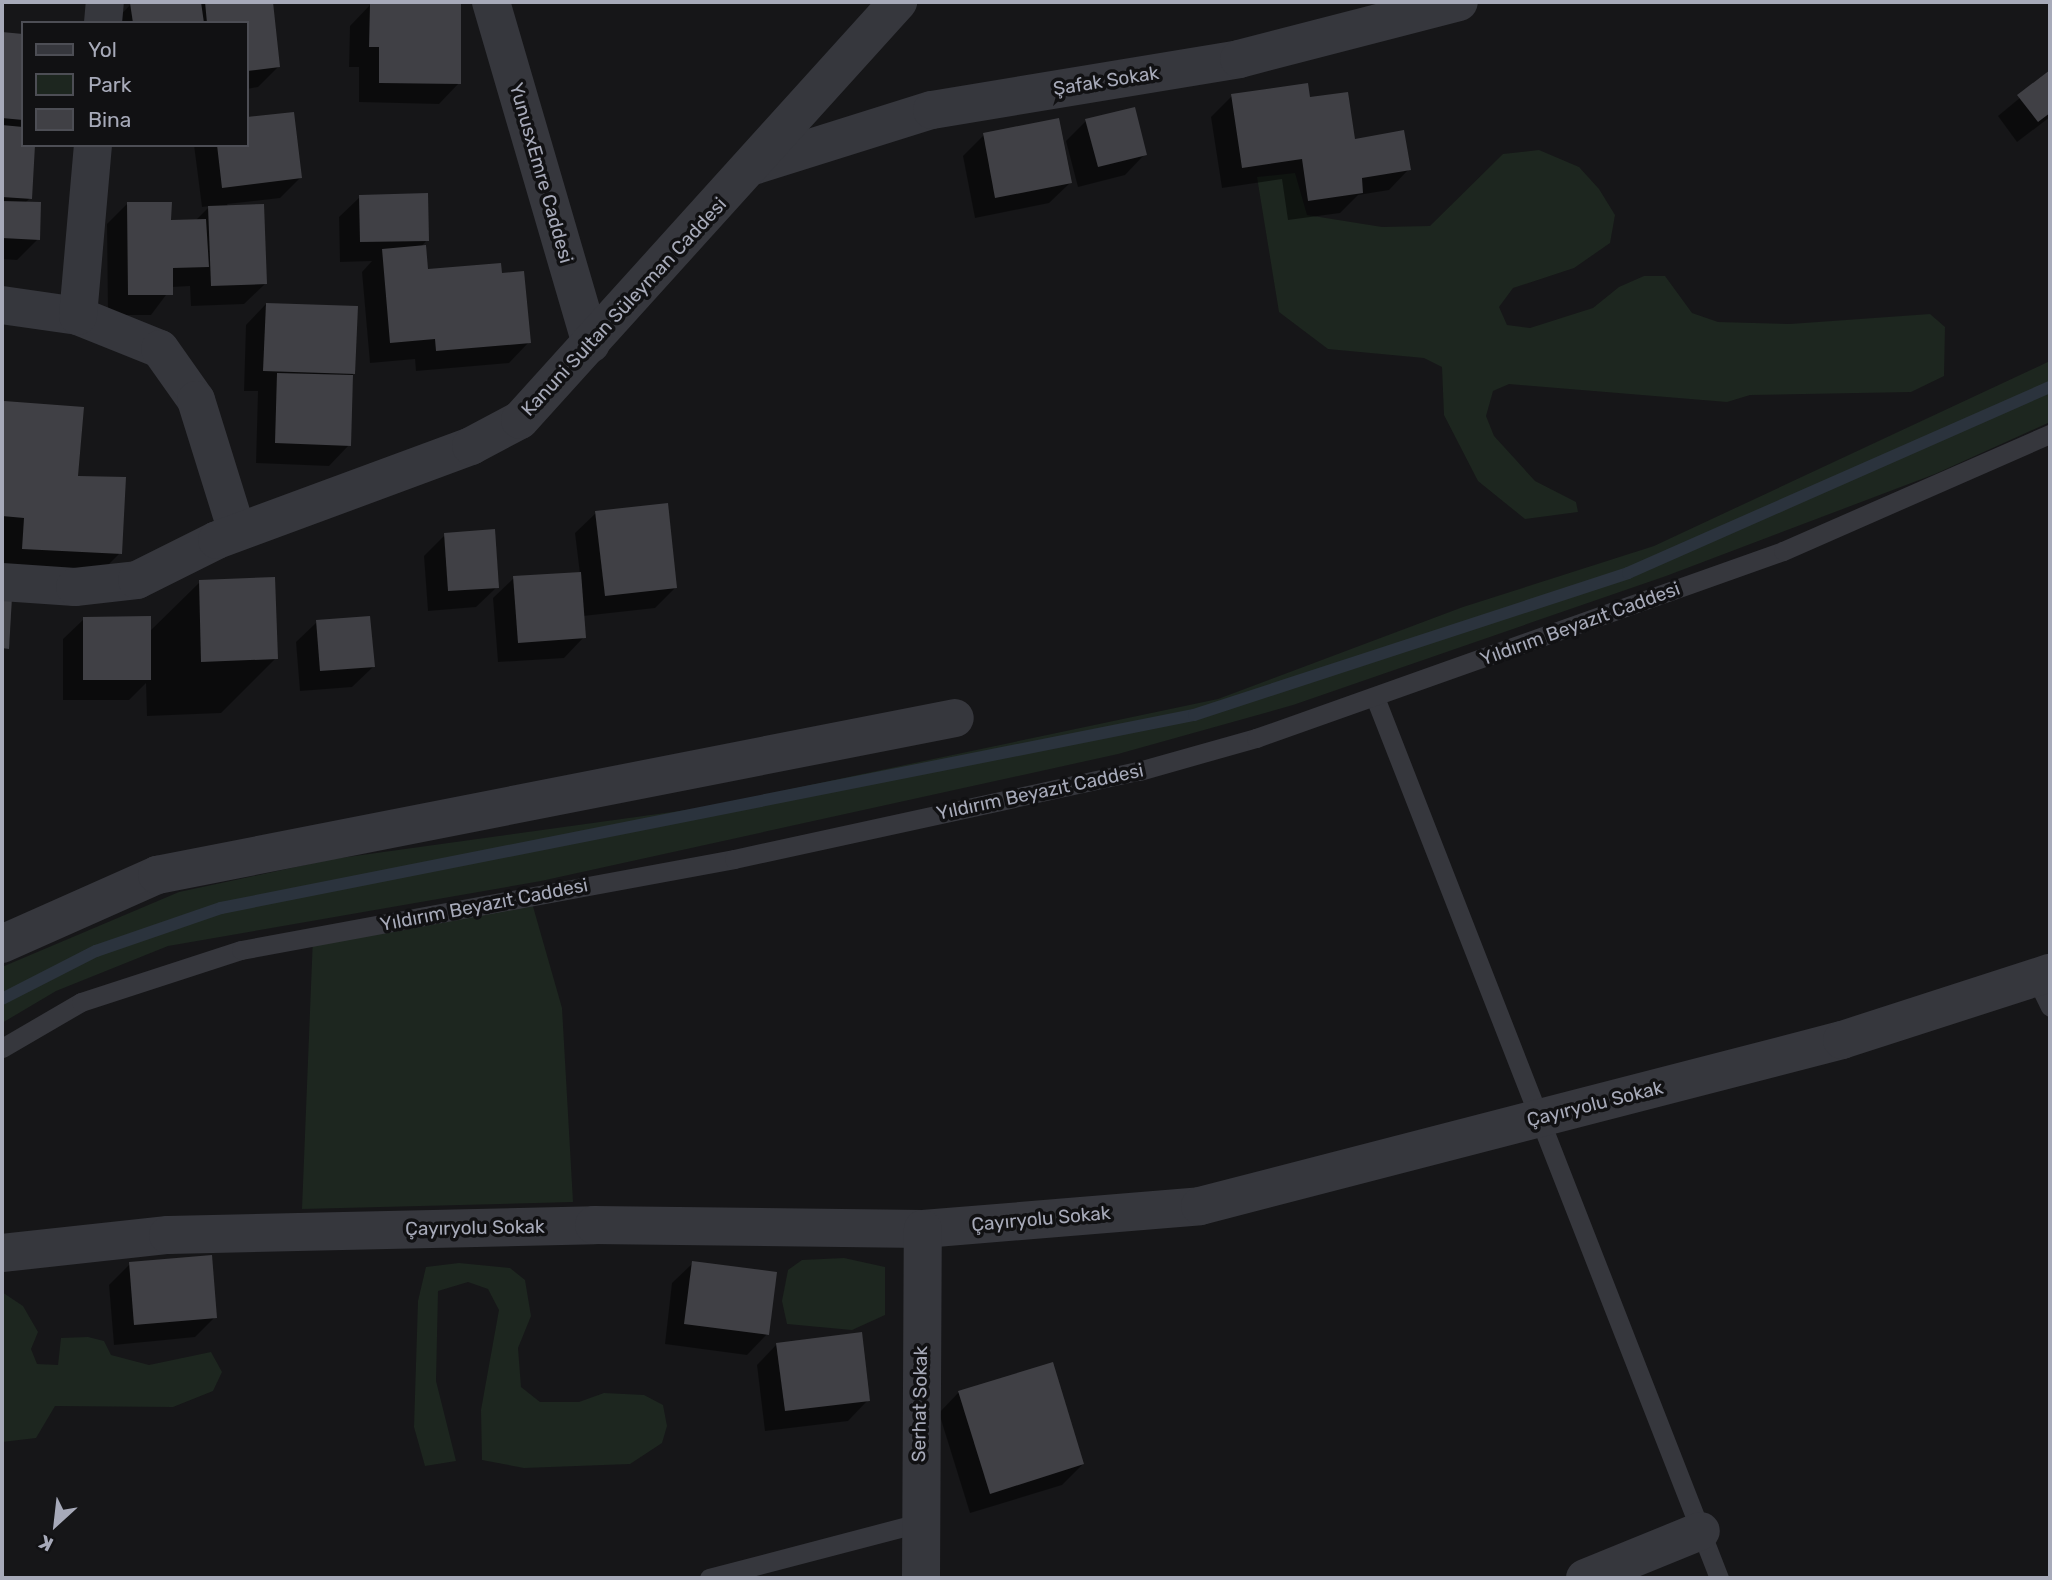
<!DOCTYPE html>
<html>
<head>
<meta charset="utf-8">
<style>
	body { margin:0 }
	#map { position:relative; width:2052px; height:1580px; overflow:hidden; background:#161618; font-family:Rubik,sans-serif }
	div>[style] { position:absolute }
	.green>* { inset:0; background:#1d261f }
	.shadow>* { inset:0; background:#0007 }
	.stream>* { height:12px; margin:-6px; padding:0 6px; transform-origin:6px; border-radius:6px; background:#2b333d }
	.building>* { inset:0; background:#404045 }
	.service>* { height:19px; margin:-9.5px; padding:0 9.5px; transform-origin:9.5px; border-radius:9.5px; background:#36373d }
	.minor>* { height:38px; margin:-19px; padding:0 19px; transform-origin:19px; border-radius:19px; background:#36373d }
	.tertiary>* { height:38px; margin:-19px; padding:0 19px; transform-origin:19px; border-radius:19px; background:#36373d }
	span { translate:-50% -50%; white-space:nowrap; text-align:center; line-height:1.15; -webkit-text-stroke:7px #111113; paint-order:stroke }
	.street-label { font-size:19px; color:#a7aab9 }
	.frame { position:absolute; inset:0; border:4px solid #a7aab9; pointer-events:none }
	.legend { position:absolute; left:21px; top:21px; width:228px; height:126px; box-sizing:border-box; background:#111113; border:2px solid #4d4e55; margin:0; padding:9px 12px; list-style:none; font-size:21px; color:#a7aab9 }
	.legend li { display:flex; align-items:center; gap:14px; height:35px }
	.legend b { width:35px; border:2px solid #4d4e55 }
	.north { position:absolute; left:21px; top:1489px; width:70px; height:70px; -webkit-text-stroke:5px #111113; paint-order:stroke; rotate:207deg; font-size:19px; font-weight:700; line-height:28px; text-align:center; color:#a7aab9 }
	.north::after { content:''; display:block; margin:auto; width:24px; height:32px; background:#a7aab9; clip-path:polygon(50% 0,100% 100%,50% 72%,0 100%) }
</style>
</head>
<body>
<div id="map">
	<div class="green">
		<i style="clip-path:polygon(1539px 150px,1579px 167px,1599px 189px,1615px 215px,1610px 243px,1574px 268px,1513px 288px,1499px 307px,1507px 325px,1530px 328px,1593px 308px,1619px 287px,1644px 276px,1665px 276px,1692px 313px,1718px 322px,1790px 324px,1930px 314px,1945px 327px,1944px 376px,1911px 392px,1750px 395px,1727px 402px,1509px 384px,1493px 391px,1486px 416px,1494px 436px,1535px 481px,1576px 502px,1578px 512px,1525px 519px,1478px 481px,1444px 415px,1442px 367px,1424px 358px,1328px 349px,1279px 312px,1257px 177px,1295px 173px,1307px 215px,1382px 227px,1430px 226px,1503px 154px)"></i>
		<i style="clip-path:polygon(2050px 361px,2050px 422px,1935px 474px,1666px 576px,1293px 705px,1118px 754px,541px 881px,168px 946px,56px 991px,2px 1023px,2px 967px,179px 892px,333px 859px,701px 808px,1218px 699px,1463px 607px,1654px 546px)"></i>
		<i style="clip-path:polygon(530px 896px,562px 1008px,573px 1202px,302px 1209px,313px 937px)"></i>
		<i style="clip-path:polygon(844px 1258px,885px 1267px,885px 1315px,852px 1330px,787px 1324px,782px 1301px,788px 1270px,802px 1260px)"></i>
		<i style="clip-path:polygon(459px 1263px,510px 1268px,525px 1280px,531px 1316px,518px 1348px,521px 1387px,540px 1402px,579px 1402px,604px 1393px,644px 1395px,663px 1405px,667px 1426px,662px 1443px,630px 1464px,524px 1468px,482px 1460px,481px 1410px,499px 1310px,488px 1289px,468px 1282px,438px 1291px,436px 1381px,456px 1461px,425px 1466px,414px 1427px,418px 1301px,426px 1267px)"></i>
		<i style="clip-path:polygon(2px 1292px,23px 1306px,38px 1332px,31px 1349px,37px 1364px,58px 1365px,61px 1338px,88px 1337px,104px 1341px,111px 1355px,149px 1365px,211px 1352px,222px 1372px,213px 1391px,173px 1407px,55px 1406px,36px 1438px,2px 1442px)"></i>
	</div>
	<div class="shadow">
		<i style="clip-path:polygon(271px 2px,278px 67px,258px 87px,247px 89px,247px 23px,113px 23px,131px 4px)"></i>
		<i style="clip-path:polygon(370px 5px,459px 83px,439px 104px,359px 102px,359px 67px,349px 67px,350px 26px)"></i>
		<i style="clip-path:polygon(2px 34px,23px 36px,30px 198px,25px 203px,38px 239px,17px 260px,2px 259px)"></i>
		<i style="clip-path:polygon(2050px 73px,2050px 117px,2017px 142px,1998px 116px)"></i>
		<i style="clip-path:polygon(1232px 96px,1354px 141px,1409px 169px,1389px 190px,1358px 195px,1340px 213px,1288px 220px,1282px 179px,1222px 188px,1211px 117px)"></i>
		<i style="clip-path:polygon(292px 114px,300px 178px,280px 198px,227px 204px,265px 284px,244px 304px,191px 306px,190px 286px,172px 287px,151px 315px,108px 315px,107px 224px,127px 204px,169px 222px,195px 221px,210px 206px,202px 207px,194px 145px,247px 145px,247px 119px)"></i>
		<i style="clip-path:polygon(1086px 121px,1145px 154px,1125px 175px,1078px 187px,1066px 141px)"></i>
		<i style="clip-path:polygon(984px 135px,1070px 183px,1049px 203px,975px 218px,963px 156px)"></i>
		<i style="clip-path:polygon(360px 197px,427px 240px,420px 248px,427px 271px,501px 275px,529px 342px,509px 363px,416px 371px,415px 359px,370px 363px,362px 272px,372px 261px,340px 262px,339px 217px)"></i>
		<i style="clip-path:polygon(266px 304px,353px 373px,349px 445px,329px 466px,256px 463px,258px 391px,244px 391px,246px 325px)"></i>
		<i style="clip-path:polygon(5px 402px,76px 477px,120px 553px,99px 574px,3px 569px)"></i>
		<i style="clip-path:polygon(596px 513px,676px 587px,655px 608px,583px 616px,584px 637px,564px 658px,498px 662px,493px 598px,514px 578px,580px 574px,575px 533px)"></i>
		<i style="clip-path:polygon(445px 535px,497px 587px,476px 607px,428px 611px,424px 556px)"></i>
		<i style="clip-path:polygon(200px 582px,276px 658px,221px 713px,147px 716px,146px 683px,129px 700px,63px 700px,63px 639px,84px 619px,149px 632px)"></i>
		<i style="clip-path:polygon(317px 622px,373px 667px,352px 687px,300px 691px,296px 642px)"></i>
		<i style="clip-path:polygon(693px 1263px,767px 1334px,747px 1355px,665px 1344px,672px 1283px)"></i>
		<i style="clip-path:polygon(130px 1264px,215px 1317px,195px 1337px,114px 1345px,109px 1285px)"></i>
		<i style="clip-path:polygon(777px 1344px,868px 1400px,848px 1421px,765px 1431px,757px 1365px)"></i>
		<i style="clip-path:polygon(959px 1392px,1083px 1464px,1062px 1485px,970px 1513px,939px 1413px)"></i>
	</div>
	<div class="stream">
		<i style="left:2px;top:999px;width:106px;rotate:-27.1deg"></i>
		<i style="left:96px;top:951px;width:132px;rotate:-19deg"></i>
		<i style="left:221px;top:908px;width:992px;rotate:-11.22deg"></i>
		<i style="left:1194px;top:715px;width:457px;rotate:-18.1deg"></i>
		<i style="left:1628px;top:573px;width:461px;rotate:-23.8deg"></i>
	</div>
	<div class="building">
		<i style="clip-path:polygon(201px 2px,204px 23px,133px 23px,130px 3px)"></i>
		<i style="clip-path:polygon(205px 2px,273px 2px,280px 67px,247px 71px,247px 23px,207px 23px)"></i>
		<i style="clip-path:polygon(370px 4px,461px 4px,461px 84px,379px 83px,379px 47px,369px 47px)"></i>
		<i style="clip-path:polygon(2px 32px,23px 34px,23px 120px,2px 118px)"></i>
		<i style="clip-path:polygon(2050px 70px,2050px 113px,2038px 122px,2017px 95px)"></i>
		<i style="clip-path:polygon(1308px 83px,1310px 97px,1348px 92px,1355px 139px,1404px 130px,1411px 170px,1362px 178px,1363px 193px,1308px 201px,1302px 159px,1242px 168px,1231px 94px)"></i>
		<i style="clip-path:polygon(1135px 107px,1147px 155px,1098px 167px,1085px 119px)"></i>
		<i style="clip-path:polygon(294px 112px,302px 178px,222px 188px,217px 145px,247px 145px,247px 117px)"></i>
		<i style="clip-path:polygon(1059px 118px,1072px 183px,995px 198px,983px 133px)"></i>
		<i style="clip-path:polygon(2px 125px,23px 127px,23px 145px,35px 145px,32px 199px,2px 197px)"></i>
		<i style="clip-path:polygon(428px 193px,429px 241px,360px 242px,359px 195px)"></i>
		<i style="clip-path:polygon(2px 201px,41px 202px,40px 240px,2px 238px)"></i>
		<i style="clip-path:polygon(127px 202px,172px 202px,171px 220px,206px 219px,209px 267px,173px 268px,173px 295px,128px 295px)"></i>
		<i style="clip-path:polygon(264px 204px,267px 284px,211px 286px,208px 206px)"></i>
		<i style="clip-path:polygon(426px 245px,428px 269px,501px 263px,502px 273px,524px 271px,531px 343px,436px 351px,435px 339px,390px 343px,382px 249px)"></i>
		<i style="clip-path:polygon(266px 303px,358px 306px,355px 374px,263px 371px)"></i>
		<i style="clip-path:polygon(277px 373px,353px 375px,351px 446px,275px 443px)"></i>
		<i style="clip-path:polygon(4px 401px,84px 407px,78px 476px,126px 477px,122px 554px,22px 549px,24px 518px,2px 516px)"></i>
		<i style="clip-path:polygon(668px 503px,677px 588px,605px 596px,595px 511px)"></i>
		<i style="clip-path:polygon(495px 529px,499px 588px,448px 591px,444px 533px)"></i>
		<i style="clip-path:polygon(581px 572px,586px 638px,518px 643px,513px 576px)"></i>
		<i style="clip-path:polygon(275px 577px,278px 659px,201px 662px,199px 580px)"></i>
		<i style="clip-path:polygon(2px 596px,12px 597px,9px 649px,2px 648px)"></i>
		<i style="clip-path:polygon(151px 616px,151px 680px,83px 680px,83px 617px)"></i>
		<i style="clip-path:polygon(370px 616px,375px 667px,320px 671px,316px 620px)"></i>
		<i style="clip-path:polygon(212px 1255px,217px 1318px,134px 1325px,129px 1262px)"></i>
		<i style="clip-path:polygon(692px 1261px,777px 1272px,769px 1335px,684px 1324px)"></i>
		<i style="clip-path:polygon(862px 1332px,870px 1401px,785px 1411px,776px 1343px)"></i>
		<i style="clip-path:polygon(1053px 1362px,1084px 1464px,990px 1494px,958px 1391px)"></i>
	</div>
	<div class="service">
		<i style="left:1376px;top:700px;width:943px;rotate:68.66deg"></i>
		<i style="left:2036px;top:978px;width:32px;rotate:64deg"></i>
		<i style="left:2px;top:1048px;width:91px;rotate:-30.2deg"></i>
		<i style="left:81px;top:1002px;width:168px;rotate:-18deg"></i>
		<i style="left:241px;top:950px;width:501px;rotate:-10.46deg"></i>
		<i style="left:734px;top:859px;width:414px;rotate:-12.3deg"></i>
		<i style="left:1139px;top:771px;width:122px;rotate:-15.8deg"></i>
		<i style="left:1256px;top:738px;width:559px;rotate:-19.54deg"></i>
		<i style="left:1783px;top:551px;width:292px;rotate:-23.7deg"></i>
		<i style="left:709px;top:1578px;width:216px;rotate:-14.7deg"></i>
	</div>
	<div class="minor">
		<i style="left:103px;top:23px;width:21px;rotate:-85deg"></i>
		<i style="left:756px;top:165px;width:184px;rotate:-17.4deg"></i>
		<i style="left:932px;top:110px;width:311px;rotate:-9.4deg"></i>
		<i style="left:1239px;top:59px;width:227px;rotate:-14.5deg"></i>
		<i style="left:2px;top:305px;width:77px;rotate:8.2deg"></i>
		<i style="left:78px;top:316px;width:88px;rotate:21.9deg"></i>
		<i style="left:160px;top:349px;width:62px;rotate:54.8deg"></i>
		<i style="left:196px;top:400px;width:138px;rotate:72.7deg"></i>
		<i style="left:78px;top:316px;width:172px;rotate:-85deg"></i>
		<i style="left:2px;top:944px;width:170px;rotate:-24deg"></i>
		<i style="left:157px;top:875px;width:813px;rotate:-11.13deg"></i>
		<i style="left:2px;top:1253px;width:167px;rotate:-6.2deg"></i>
		<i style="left:168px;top:1235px;width:426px;rotate:-1.3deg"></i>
		<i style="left:594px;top:1225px;width:329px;rotate:0.7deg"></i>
		<i style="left:923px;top:1229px;width:278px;rotate:-4.7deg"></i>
		<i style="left:1200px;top:1206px;width:663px;rotate:-14.5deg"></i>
		<i style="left:1842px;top:1040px;width:219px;rotate:-17.9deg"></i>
		<i style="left:921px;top:1578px;width:349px;rotate:-89.7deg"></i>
		<i style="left:1585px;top:1578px;width:125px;rotate:-22.1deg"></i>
	</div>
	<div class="tertiary">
		<i style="left:491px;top:2px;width:356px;rotate:73.7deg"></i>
		<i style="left:2px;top:582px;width:73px;rotate:3.9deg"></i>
		<i style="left:75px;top:587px;width:62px;rotate:-6.4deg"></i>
		<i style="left:137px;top:580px;width:89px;rotate:-26.6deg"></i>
		<i style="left:217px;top:540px;width:271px;rotate:-20.3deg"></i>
		<i style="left:471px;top:446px;width:55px;rotate:-28deg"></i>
		<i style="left:520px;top:420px;width:564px;rotate:-47.88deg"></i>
	</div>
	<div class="street-label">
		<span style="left:1106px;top:81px;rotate:-9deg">Şafak Sokak</span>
		<span style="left:541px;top:173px;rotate:74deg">YunusxEmre Caddesi</span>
		<span style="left:624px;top:307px;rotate:-47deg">Kanuni Sultan Süleyman Caddesi</span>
		<span style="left:1580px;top:624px;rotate:-20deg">Yıldırım Beyazıt Caddesi</span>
		<span style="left:1040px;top:792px;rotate:-12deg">Yıldırım Beyazıt Caddesi</span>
		<span style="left:484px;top:905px;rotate:-11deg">Yıldırım Beyazıt Caddesi</span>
		<span style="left:1595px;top:1104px;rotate:-14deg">Çayıryolu Sokak</span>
		<span style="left:1041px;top:1219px;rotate:-5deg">Çayıryolu Sokak</span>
		<span style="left:475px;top:1228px;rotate:-1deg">Çayıryolu Sokak</span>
		<span style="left:920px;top:1404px;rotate:-89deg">Serhat Sokak</span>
	</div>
	<div class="frame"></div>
	<ul class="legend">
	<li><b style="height:9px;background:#36373d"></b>Yol</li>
	<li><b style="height:19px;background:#1d261f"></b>Park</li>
	<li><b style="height:19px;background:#404045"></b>Bina</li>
	</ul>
	<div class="north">K</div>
</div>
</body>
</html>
